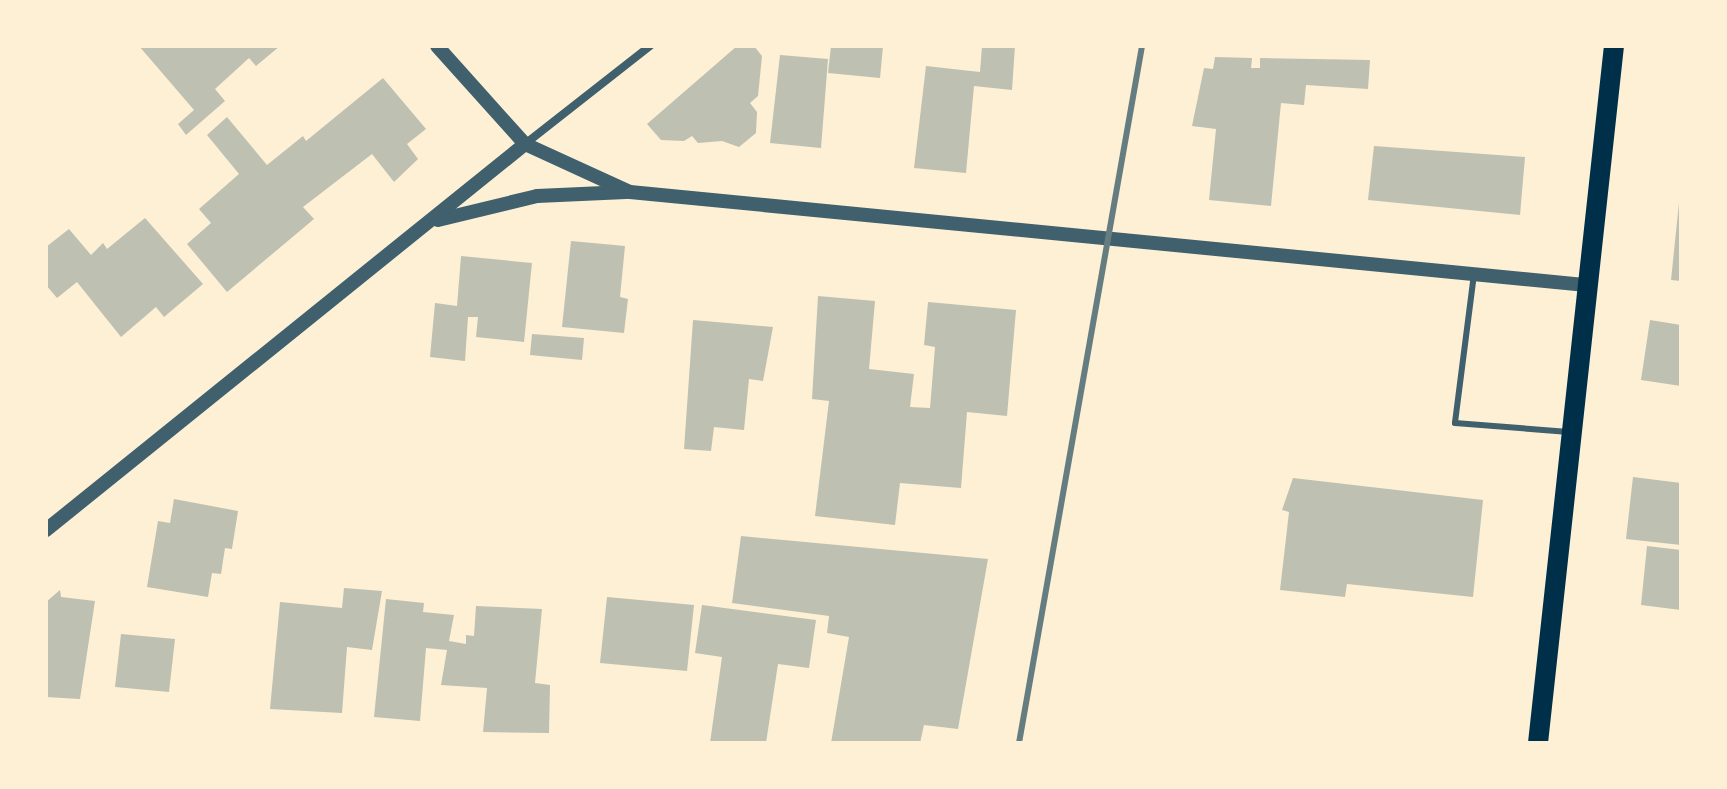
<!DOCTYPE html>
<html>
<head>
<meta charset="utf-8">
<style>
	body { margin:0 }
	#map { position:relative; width:1727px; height:789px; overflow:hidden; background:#fdf0d5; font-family:"Alegreya Sans",sans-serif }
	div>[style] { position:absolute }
	.building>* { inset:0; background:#bec0b2 }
	.service>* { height:6px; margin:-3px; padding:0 3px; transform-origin:3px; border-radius:3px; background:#3f606c }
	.minor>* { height:8px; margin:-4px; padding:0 4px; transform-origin:4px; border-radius:4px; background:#3f606c }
	.tertiary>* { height:14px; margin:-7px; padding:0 7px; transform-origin:7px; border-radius:7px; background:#3f606c }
	.primary>* { height:20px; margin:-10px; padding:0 10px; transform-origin:10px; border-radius:10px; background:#003049 }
	.rail>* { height:6px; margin:-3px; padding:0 3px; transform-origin:3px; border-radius:3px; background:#657d81 }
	span { translate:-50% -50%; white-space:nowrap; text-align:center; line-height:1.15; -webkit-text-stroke:7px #fdf0d5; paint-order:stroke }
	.frame { position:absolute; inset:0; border:48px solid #fdf0d5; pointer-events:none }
</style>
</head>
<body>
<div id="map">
	<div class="building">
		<i style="clip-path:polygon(139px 46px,280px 46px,256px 66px,249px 58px,215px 89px,225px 101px,186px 135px,178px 124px,194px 110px)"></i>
		<i style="clip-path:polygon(737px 46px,754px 46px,762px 56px,758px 96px,750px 103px,757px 112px,756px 133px,739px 147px,722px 141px,698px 143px,692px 136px,684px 141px,661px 140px,647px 124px)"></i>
		<i style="clip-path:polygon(831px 46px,883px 46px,880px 78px,828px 73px)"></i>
		<i style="clip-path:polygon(982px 46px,1015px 46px,1012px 90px,974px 86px,966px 173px,914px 168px,926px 66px,980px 72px)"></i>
		<i style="clip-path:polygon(780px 55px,828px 59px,821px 148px,770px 143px)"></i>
		<i style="clip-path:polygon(1215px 57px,1252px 58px,1251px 68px,1260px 68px,1260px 58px,1370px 60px,1368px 89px,1306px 85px,1304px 105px,1281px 103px,1271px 206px,1209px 200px,1216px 129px,1192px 126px,1204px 68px,1213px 69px)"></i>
		<i style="clip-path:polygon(383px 78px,426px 129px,407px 144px,418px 159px,394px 182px,372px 154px,303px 207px,314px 219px,227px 292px,187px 244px,211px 223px,199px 209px,239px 174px,207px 135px,227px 117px,267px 165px,303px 136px,306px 141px)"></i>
		<i style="clip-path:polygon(1374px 146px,1525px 157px,1520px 215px,1368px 200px)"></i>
		<i style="clip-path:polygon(1679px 203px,1681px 203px,1681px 281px,1671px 280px)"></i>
		<i style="clip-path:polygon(145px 218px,203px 284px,164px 317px,156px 307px,121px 337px,77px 282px,57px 298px,46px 285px,46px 247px,69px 229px,91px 255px,103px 243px,107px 249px)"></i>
		<i style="clip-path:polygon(571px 241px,625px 246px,620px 297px,628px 299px,624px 333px,562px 327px)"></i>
		<i style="clip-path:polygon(461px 256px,532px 263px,524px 342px,476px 337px,478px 317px,468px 317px,465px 361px,430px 357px,435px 303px,457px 306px)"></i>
		<i style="clip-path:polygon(818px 296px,875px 301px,869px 369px,914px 374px,910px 407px,930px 408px,935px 347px,924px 345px,928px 302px,1016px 310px,1007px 416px,967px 412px,961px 488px,900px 483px,895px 525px,815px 516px,829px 401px,812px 399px)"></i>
		<i style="clip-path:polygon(693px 320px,773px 327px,763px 381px,749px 379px,744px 430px,714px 427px,711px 451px,684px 449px)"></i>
		<i style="clip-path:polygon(1650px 320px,1681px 325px,1681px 386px,1641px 380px)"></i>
		<i style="clip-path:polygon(532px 334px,584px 338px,582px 360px,530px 355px)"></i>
		<i style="clip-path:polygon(1633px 477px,1681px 483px,1681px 545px,1626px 539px)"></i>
		<i style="clip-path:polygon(1293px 478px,1483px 500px,1473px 597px,1347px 584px,1345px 597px,1280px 590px,1289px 512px,1282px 510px)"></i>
		<i style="clip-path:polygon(174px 499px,238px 511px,232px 549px,225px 548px,221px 574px,212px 573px,208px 597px,147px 587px,158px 521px,170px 523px)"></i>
		<i style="clip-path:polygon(741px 536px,988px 559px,958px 729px,924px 725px,920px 743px,831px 743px,849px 637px,827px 633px,829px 616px,732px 603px)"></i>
		<i style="clip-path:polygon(1647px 546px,1681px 550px,1681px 610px,1641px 605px)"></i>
		<i style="clip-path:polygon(344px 588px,382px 591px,372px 650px,347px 647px,342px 713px,270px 709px,280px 602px,342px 608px)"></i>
		<i style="clip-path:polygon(60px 590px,61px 597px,95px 601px,80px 699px,46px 697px,46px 602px)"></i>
		<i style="clip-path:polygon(607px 597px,694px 605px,687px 671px,600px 663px)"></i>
		<i style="clip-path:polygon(386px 599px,424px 603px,423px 612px,454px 615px,449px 641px,466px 644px,466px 635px,474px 636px,476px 606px,542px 609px,535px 683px,550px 685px,549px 733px,483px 732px,487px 688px,441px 685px,447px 650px,426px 648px,420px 721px,374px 717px)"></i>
		<i style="clip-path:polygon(702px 605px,816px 620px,809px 668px,778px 664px,766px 743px,710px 743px,722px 657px,695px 653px)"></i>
		<i style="clip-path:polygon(121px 634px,175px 639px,169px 692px,115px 687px)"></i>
	</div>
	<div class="service">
		<i style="left:1474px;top:274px;width:150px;rotate:97.3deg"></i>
		<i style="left:1455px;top:423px;width:114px;rotate:4.5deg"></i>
	</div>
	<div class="minor">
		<i style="left:525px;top:144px;width:159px;rotate:-38.1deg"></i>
	</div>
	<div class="tertiary">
		<i style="left:437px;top:46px;width:132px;rotate:48.1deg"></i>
		<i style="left:525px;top:144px;width:115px;rotate:24.6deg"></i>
		<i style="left:630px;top:192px;width:961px;rotate:5.56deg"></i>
		<i style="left:438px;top:220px;width:102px;rotate:-13.6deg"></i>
		<i style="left:537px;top:196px;width:89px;rotate:-2.6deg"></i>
		<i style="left:46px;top:530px;width:615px;rotate:-38.86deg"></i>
	</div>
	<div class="primary">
		<i style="left:1538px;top:743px;width:701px;rotate:-83.78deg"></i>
	</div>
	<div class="rail">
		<i style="left:1019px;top:743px;width:708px;rotate:-79.99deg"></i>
	</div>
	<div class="frame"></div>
</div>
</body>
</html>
